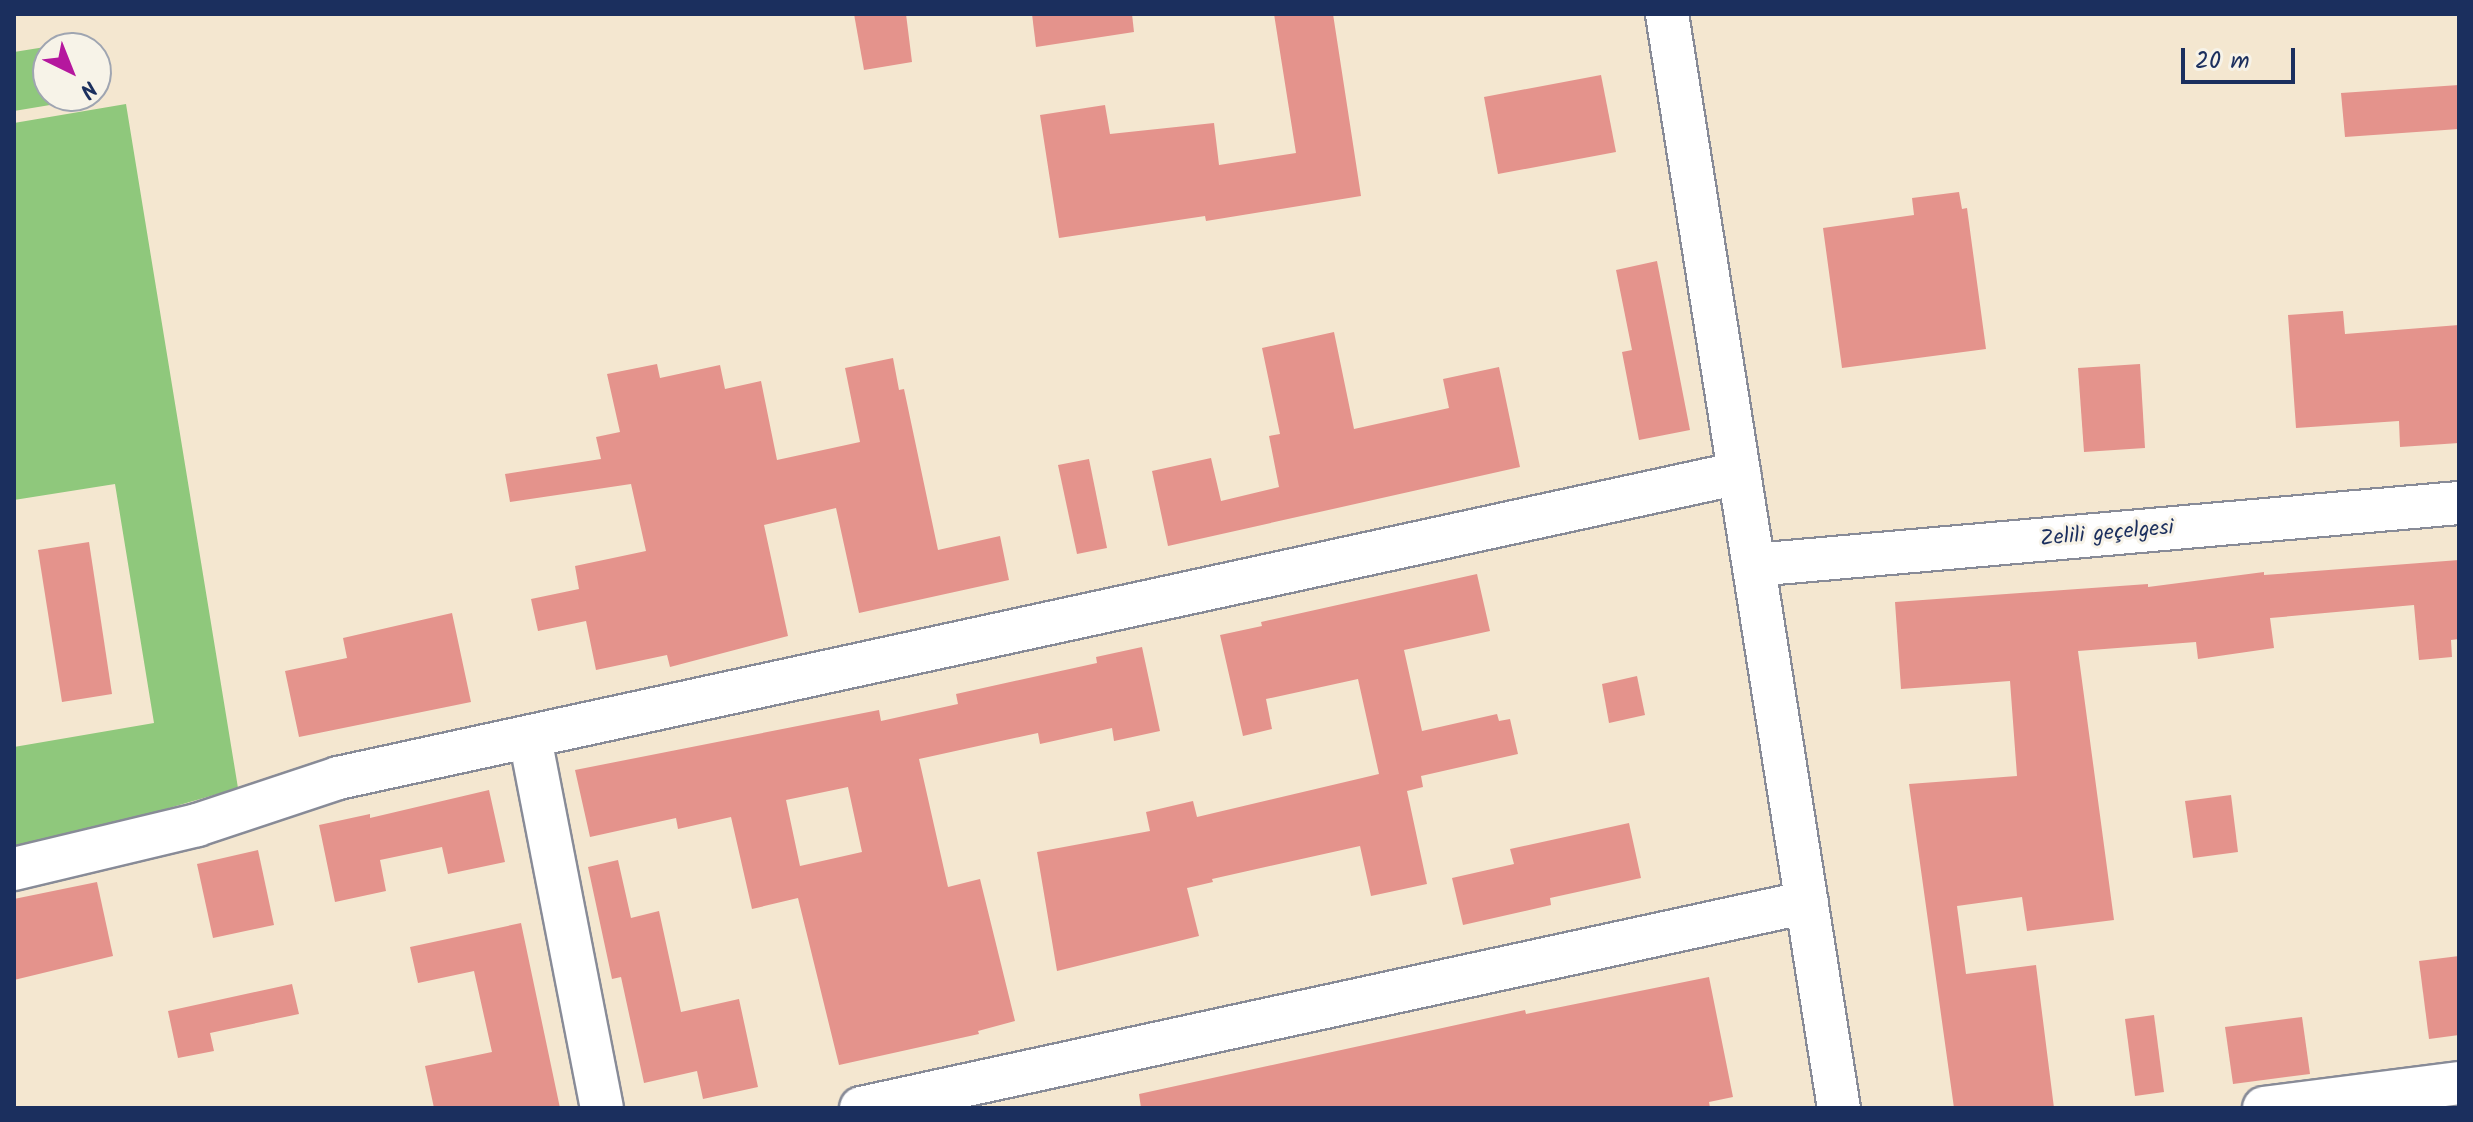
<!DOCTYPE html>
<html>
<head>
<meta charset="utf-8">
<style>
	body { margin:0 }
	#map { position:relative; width:2473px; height:1122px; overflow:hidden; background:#f4e7d0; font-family:Kalam,sans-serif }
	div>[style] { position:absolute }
	.green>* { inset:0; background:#8fc87c }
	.building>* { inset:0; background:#e4938c }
	.roads { filter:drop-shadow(2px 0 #888b97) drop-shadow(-2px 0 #888b97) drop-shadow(0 2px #888b97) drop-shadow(0 -2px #888b97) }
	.minor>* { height:42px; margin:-21px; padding:0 21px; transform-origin:21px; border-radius:21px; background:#fff }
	span { translate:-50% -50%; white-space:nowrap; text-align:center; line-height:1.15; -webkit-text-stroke:6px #f7f3e8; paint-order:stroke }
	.street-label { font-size:22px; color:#1b2f5e }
	.frame { position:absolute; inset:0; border:16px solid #1b2f5e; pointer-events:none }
	.north { position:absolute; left:32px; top:32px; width:80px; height:80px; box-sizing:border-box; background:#f7f3e8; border:2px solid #9fa5b1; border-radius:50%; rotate:137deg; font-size:22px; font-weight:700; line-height:32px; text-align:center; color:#1b2f5e }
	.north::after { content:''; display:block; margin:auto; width:28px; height:36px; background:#b5179e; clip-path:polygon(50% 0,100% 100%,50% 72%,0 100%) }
	.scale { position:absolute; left:2181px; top:48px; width:114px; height:36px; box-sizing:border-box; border:4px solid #1b2f5e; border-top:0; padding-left:10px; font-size:24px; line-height:28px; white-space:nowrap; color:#1b2f5e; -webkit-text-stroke:6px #f7f3e8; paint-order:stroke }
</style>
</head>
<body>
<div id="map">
	<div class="green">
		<i style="clip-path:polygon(70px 43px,71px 48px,48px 48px,48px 96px,79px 96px,80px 100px,14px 111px,14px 52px)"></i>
		<i style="clip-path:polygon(126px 104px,238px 788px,14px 853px,14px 747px,154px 723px,115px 484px,14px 500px,14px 123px)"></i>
	</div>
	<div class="building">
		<i style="clip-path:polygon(854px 14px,906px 14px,912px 62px,864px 70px)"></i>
		<i style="clip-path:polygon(1032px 14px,1132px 14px,1134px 32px,1036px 47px)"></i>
		<i style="clip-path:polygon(1274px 14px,1333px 14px,1361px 196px,1206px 221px,1205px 216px,1059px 238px,1040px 115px,1105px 105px,1110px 134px,1214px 123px,1219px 165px,1296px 153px)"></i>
		<i style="clip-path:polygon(1601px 75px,1616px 152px,1498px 174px,1484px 97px)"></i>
		<i style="clip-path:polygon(2459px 85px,2459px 129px,2345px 137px,2341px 93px)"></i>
		<i style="clip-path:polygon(1959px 192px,1962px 209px,1967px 208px,1986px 349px,1842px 368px,1823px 228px,1914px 215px,1912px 198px)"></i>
		<i style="clip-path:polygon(1657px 261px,1690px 430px,1639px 440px,1622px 352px,1632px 350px,1616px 270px)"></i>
		<i style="clip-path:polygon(2343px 311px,2345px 334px,2459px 325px,2459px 443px,2400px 447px,2399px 421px,2296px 428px,2288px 315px)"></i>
		<i style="clip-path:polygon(1334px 332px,1354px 429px,1449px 408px,1443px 379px,1499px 367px,1520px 467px,1168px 546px,1152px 471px,1211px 458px,1221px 501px,1279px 487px,1269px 436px,1280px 434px,1262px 348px)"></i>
		<i style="clip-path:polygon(893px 358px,899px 390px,904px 389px,938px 550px,1000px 536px,1009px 580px,859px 613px,836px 508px,764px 525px,788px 636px,670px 667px,667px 655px,596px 670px,586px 621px,538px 631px,531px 599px,579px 589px,575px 566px,646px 551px,631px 484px,510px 502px,505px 474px,601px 459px,596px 437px,620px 432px,607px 374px,657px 364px,660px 378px,720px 365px,725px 389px,761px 381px,777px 460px,860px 442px,845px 368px)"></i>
		<i style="clip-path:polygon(2140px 364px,2145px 448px,2084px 452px,2078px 368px)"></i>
		<i style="clip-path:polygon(1089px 459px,1107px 548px,1077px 554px,1058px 465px)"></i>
		<i style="clip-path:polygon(89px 542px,112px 694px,62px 702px,38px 550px)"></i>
		<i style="clip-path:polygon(2459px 560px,2459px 639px,2451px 640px,2452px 657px,2419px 660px,2414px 605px,2270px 618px,2274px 648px,2198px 659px,2196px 642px,2078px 651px,2114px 920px,2027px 931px,2022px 897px,1957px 906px,1966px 974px,2036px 965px,2054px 1108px,1954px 1108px,1909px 784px,2017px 776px,2010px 681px,1901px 689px,1895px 602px,2148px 584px,2148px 587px,2264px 572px,2264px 575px)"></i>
		<i style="clip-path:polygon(1477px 574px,1490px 631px,1404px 650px,1422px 731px,1497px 714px,1499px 721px,1510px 719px,1518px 754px,1421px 776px,1423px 787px,1407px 791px,1427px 884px,1371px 896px,1360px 846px,1212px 879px,1213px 882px,1187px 888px,1199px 936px,1057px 971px,1037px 852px,1150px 831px,1146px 812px,1193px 801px,1197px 817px,1379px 774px,1358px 679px,1266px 699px,1272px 729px,1243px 736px,1220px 635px,1262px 626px,1261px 622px)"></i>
		<i style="clip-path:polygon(452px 613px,471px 702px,299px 737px,285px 671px,347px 658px,343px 638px)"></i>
		<i style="clip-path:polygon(evenodd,1142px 647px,1160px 731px,1114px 741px,1112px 728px,1040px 744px,1038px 733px,919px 759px,948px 887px,980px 879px,1015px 1021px,978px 1031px,979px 1034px,839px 1065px,798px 898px,752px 909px,731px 817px,678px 829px,676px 818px,590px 837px,575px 770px,879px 710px,881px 721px,958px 704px,956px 694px,1097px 663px,1096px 657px,1142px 647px,848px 787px,862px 852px,800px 866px,786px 800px,848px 787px)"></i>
		<i style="clip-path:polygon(1637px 676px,1645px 715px,1609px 723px,1602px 684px)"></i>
		<i style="clip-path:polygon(489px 790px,505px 862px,448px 874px,442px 847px,380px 860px,386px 891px,335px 902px,319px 825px,370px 814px,370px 818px)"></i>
		<i style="clip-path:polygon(2231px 795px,2238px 852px,2193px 858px,2185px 801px)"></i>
		<i style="clip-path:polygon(1629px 823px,1641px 878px,1550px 898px,1551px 905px,1463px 925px,1452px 878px,1514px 864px,1510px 849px)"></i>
		<i style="clip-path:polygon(258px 850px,274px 925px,213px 938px,197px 864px)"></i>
		<i style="clip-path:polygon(618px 860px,631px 918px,659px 911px,681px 1012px,739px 999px,758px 1087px,703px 1099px,697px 1071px,644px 1083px,621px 977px,612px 979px,588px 867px)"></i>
		<i style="clip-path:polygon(97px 882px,113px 956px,14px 980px,14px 899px)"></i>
		<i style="clip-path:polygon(521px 923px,560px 1108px,434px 1108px,425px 1066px,492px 1052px,474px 971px,418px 983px,410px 947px)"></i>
		<i style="clip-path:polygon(2459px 956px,2459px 1035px,2429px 1039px,2419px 961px)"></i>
		<i style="clip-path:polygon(1709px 977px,1733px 1097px,1709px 1102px,1710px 1108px,1141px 1108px,1139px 1094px,1525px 1010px,1526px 1014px)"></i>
		<i style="clip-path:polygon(292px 984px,299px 1014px,210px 1033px,214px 1051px,178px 1058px,168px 1011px)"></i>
		<i style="clip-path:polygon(2154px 1015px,2164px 1092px,2135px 1096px,2125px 1019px)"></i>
		<i style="clip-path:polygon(2302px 1017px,2310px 1074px,2233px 1084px,2225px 1027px)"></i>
	</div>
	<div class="roads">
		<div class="minor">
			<i style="left:1667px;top:14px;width:1107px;rotate:81.07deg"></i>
			<i style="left:1754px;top:565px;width:708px;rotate:-5.03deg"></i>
			<i style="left:530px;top:738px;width:377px;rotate:79deg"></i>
			<i style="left:14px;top:869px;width:188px;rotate:-13.5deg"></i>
			<i style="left:197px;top:825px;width:149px;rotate:-18.4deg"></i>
			<i style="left:338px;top:778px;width:1434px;rotate:-12.28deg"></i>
			<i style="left:861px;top:1108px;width:968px;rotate:-12.28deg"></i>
			<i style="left:2264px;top:1108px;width:197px;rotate:-7.3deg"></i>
		</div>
	</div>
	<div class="street-label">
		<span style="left:2107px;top:534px;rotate:-5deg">Zelili geçelgesi</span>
	</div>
	<div class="frame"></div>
	<div class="north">N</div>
	<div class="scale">20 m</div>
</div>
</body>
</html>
